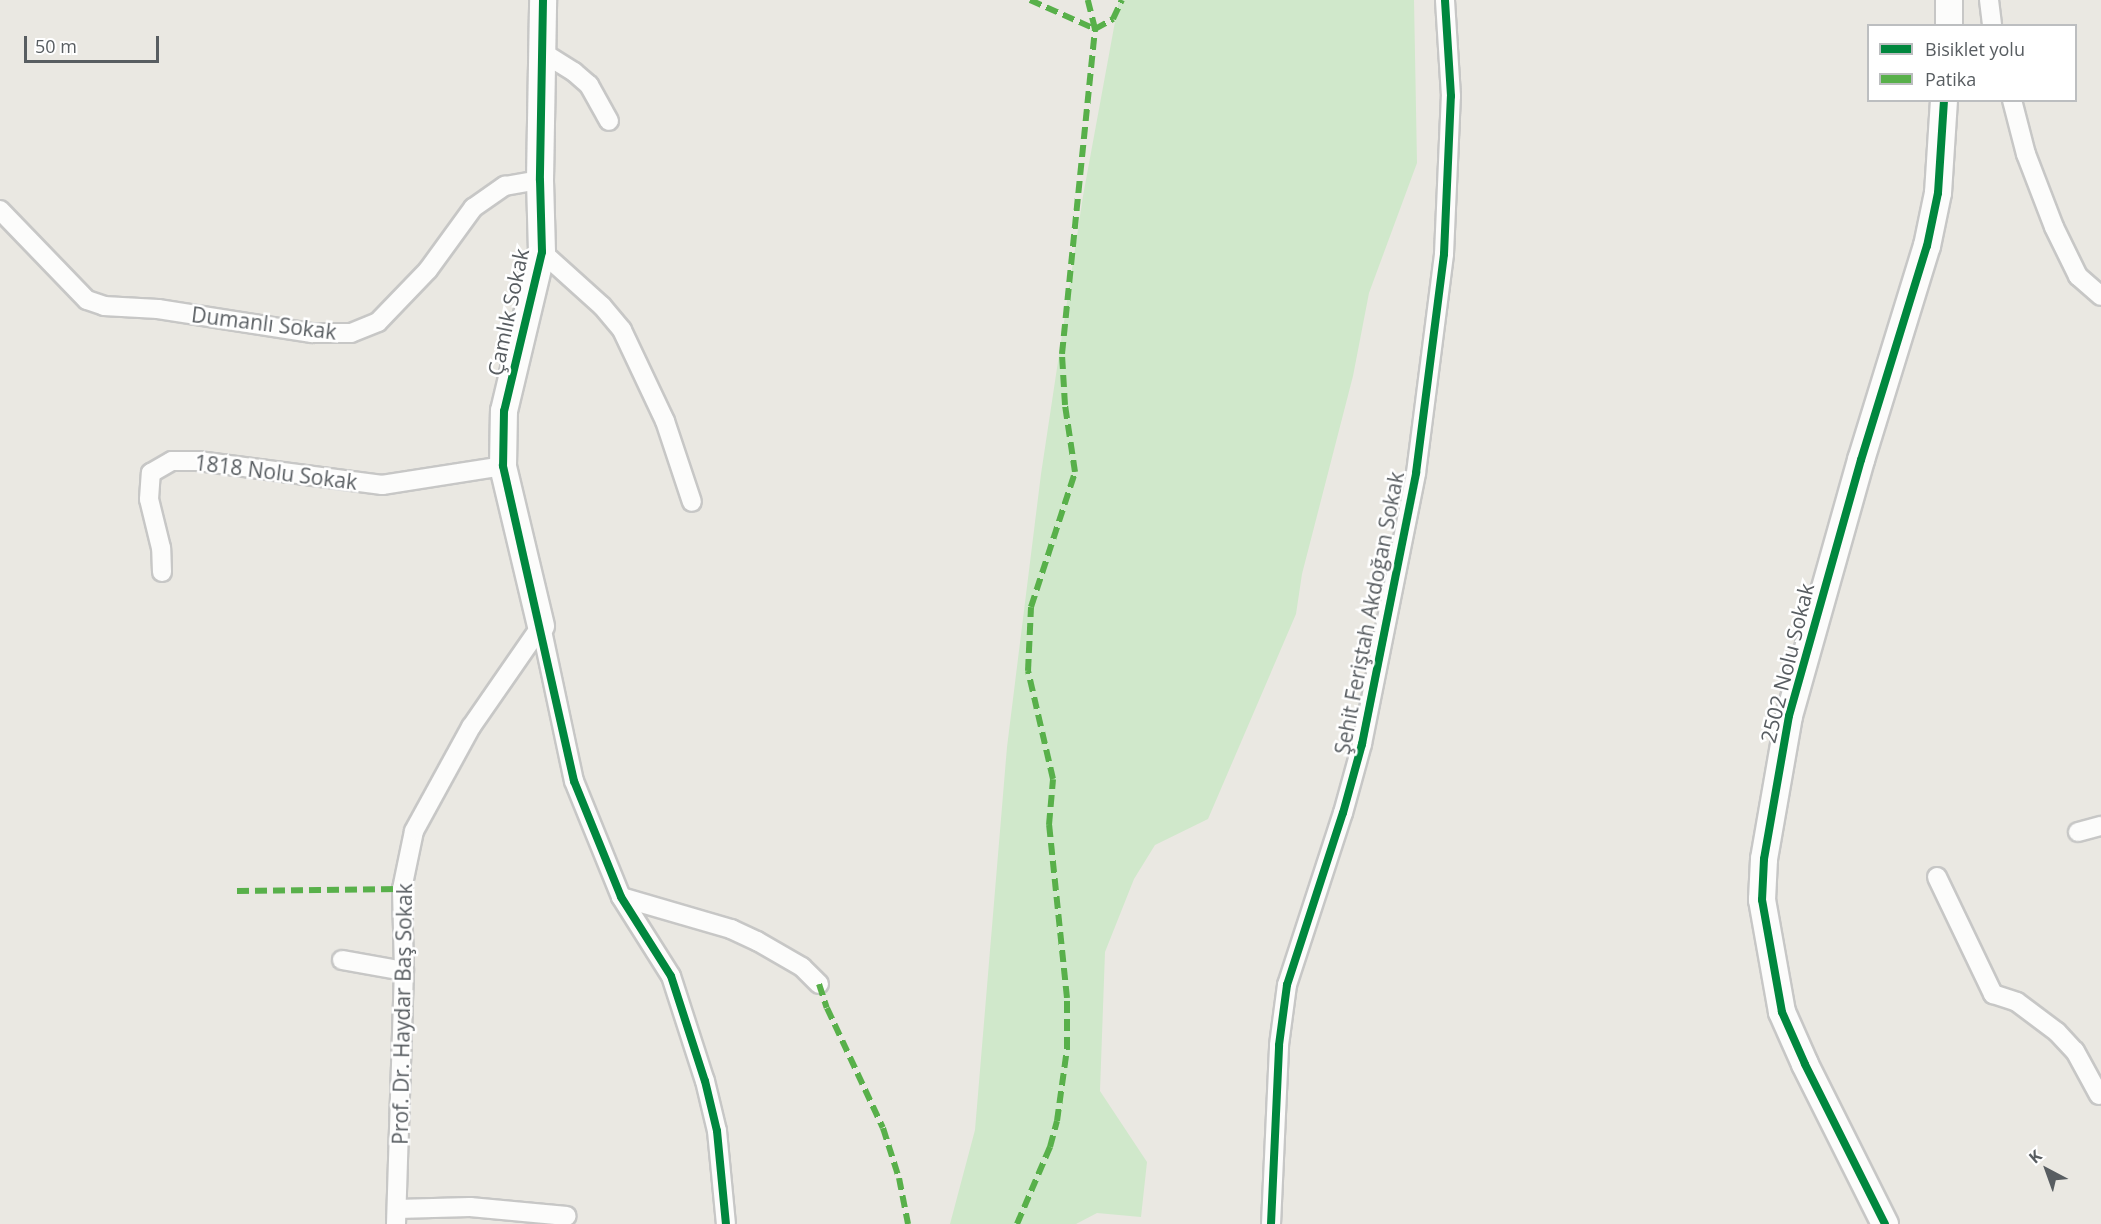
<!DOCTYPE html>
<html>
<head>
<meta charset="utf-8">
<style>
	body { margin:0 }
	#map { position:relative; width:2101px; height:1224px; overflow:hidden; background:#eae8e2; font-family:"Open Sans",sans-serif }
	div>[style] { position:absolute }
	.green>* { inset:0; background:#d0e8cb }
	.roads { filter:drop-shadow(2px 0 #c7c7c6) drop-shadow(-2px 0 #c7c7c6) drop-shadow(0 2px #c7c7c6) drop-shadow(0 -2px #c7c7c6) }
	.street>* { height:18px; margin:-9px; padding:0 9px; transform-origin:9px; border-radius:9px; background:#fcfcfb }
	.secondary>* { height:26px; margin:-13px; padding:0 13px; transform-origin:13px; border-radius:13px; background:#fcfcfb }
	.quiet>* { height:6px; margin-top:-3px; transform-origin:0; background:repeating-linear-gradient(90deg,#58b04a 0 12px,transparent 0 18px) }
	.cycleway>* { height:8px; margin:-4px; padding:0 4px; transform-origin:4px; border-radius:4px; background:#00873e }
	span { translate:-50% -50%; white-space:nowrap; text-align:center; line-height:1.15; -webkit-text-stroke:5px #fff; paint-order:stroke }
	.street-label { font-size:21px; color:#585d61 }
	.legend { position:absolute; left:1867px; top:24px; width:210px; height:78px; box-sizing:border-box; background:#fff; border:2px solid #bcbec0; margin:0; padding:8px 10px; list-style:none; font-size:18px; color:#585d61 }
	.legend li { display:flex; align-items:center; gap:12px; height:30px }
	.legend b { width:30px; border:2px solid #bcbec0 }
	.north { position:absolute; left:2017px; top:1140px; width:60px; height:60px; -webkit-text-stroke:4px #fff; paint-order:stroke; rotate:319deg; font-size:16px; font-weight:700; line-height:24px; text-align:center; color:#585d61 }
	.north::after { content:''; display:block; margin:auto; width:21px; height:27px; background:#585d61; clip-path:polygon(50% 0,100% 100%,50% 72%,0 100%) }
	.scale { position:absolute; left:24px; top:36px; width:135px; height:27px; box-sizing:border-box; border:3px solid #585d61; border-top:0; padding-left:8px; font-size:18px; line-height:21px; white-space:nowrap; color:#585d61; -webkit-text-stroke:4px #fff; paint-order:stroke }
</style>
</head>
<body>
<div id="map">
	<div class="green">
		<i style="clip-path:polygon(1119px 0,1414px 0,1417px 163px,1369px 293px,1353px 376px,1302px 574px,1296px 614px,1208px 819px,1155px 845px,1134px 879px,1105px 952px,1100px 1091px,1147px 1162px,1141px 1217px,1097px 1213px,1076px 1224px,950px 1224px,975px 1130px,1007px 747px,1041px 474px,1083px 196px)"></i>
	</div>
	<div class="roads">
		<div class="street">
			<i style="left:1989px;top:0;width:26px;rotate:83deg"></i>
			<i style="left:542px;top:52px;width:38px;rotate:32deg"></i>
			<i style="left:574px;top:72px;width:20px;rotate:41deg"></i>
			<i style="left:589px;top:85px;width:41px;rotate:60.9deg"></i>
			<i style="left:2012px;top:100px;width:56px;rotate:75.5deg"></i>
			<i style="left:2026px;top:154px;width:78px;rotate:69deg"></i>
			<i style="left:2054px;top:227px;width:55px;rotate:63.9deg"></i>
			<i style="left:2078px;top:276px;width:30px;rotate:41deg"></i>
			<i style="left:0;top:210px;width:125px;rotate:46deg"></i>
			<i style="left:87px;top:300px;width:18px;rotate:19deg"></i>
			<i style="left:104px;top:306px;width:54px;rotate:3.2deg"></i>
			<i style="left:158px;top:309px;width:156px;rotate:8.9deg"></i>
			<i style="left:312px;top:333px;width:39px"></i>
			<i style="left:351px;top:333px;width:29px;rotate:-22deg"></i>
			<i style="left:378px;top:322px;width:72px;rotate:-46.1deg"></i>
			<i style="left:428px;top:270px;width:77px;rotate:-54deg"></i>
			<i style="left:473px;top:208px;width:39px;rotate:-35deg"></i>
			<i style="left:505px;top:186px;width:36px;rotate:-10deg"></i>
			<i style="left:542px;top:252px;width:81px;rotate:42deg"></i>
			<i style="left:602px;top:306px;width:31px;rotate:50deg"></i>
			<i style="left:622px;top:330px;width:101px;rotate:64.7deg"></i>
			<i style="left:665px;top:421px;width:85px;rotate:71.6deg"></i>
			<i style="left:162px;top:572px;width:24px;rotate:-92deg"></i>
			<i style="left:161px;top:548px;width:50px;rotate:-103.8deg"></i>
			<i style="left:149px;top:499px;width:26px;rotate:-86deg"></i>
			<i style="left:151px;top:473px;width:24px;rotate:-30deg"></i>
			<i style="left:172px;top:461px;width:26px"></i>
			<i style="left:198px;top:461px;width:186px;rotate:7.4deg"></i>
			<i style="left:382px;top:485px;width:122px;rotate:-8.9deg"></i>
			<i style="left:541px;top:626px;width:158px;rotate:78deg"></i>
			<i style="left:574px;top:781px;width:125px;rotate:67.9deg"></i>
			<i style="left:621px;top:897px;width:93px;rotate:57.7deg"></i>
			<i style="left:671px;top:976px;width:110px;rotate:72.1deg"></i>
			<i style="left:705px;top:1081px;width:51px;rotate:76.5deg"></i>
			<i style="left:717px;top:1131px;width:93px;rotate:84.5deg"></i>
			<i style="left:2078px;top:832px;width:24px;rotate:-15deg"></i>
			<i style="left:1937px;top:877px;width:130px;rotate:64.4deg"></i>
			<i style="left:1993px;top:994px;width:25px;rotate:18deg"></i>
			<i style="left:2017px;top:1002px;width:50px;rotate:36.9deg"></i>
			<i style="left:2057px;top:1032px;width:26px;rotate:47deg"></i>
			<i style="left:2075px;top:1051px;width:50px;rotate:61.4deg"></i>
			<i style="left:621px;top:897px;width:115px;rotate:16.2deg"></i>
			<i style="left:731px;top:929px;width:29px;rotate:25deg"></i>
			<i style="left:757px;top:941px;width:52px;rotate:30deg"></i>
			<i style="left:802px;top:967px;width:24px;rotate:45deg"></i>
			<i style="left:342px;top:960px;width:63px;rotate:10.1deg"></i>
			<i style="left:397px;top:1209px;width:73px;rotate:-1.6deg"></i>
			<i style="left:470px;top:1207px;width:97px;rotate:5.3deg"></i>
			<i style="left:396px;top:1224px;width:253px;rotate:-88.2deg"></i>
			<i style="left:404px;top:971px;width:82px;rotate:-91.4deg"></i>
			<i style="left:402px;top:889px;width:59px;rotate:-78.3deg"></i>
			<i style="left:414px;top:831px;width:119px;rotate:-61.3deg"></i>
			<i style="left:471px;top:727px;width:123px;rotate:-55.3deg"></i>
			<i style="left:1271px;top:1224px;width:179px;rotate:-87.4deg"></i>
			<i style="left:1279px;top:1045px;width:61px;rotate:-82.4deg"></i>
			<i style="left:1287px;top:985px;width:181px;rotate:-72deg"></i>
			<i style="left:1343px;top:813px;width:72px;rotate:-74.6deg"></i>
			<i style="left:1362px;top:744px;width:276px;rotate:-78.7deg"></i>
			<i style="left:1416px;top:473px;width:221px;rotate:-82.7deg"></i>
			<i style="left:1444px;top:254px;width:158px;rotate:-87.5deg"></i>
			<i style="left:1451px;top:96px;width:96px;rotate:-93.6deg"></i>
		</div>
		<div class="secondary">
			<i style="left:1949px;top:0;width:26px;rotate:90deg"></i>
			<i style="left:541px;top:626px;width:164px;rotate:-103.4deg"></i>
			<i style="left:503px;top:466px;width:55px;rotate:-89deg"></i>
			<i style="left:504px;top:411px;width:163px;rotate:-76.6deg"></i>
			<i style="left:542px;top:252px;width:72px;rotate:-91.6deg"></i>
			<i style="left:540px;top:180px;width:180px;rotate:-89deg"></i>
			<i style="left:1885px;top:1224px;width:179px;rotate:-116.6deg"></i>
			<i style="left:1805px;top:1064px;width:57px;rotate:-113.9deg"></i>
			<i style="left:1782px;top:1012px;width:114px;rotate:-100.1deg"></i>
			<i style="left:1762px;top:900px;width:41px;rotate:-87.2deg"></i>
			<i style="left:1764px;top:859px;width:145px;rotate:-80.1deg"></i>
			<i style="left:1789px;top:716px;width:266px;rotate:-74.3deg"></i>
			<i style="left:1861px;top:460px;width:224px;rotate:-72.9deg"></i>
			<i style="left:1927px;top:246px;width:54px;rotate:-78.3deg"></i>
			<i style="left:1938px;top:193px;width:93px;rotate:-86.3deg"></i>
		</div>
	</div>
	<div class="quiet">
		<i style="left:1030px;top:0;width:71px;rotate:24deg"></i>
		<i style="left:1095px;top:29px;width:21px;rotate:-29deg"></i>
		<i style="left:1113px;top:19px;width:21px;rotate:-65deg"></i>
		<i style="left:237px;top:891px;width:165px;rotate:-0.7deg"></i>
		<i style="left:819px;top:984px;width:25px;rotate:72deg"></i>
		<i style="left:827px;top:1008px;width:132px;rotate:65deg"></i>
		<i style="left:883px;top:1128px;width:52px;rotate:72.3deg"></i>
		<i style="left:899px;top:1178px;width:47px;rotate:78.9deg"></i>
		<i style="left:1017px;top:1224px;width:84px;rotate:-66.8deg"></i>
		<i style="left:1050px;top:1147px;width:27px;rotate:-75deg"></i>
		<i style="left:1057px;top:1121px;width:73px;rotate:-82.1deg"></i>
		<i style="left:1067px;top:1049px;width:51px;rotate:-90deg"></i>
		<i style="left:1067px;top:998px;width:174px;rotate:-95.9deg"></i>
		<i style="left:1049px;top:825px;width:46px;rotate:-85deg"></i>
		<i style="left:1053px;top:779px;width:111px;rotate:-103deg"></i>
		<i style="left:1028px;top:671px;width:64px;rotate:-87.3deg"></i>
		<i style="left:1031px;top:607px;width:142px;rotate:-71.9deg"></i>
		<i style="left:1075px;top:472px;width:68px;rotate:-98.5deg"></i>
		<i style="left:1065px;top:405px;width:51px;rotate:-93.4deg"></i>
		<i style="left:1062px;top:354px;width:327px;rotate:-84.2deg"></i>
		<i style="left:1095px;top:29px;width:30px;rotate:-104deg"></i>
	</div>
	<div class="cycleway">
		<i style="left:543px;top:0;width:180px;rotate:91deg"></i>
		<i style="left:540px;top:180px;width:72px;rotate:88.4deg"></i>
		<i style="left:542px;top:252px;width:163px;rotate:103.4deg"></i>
		<i style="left:504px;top:411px;width:55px;rotate:91deg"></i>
		<i style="left:503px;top:466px;width:323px;rotate:77.3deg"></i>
		<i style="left:574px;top:781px;width:125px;rotate:67.9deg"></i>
		<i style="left:621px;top:897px;width:93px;rotate:57.7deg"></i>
		<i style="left:671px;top:976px;width:110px;rotate:72.1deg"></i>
		<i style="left:705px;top:1081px;width:51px;rotate:76.5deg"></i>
		<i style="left:717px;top:1131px;width:93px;rotate:84.5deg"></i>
		<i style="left:1271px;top:1224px;width:179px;rotate:-87.4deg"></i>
		<i style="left:1279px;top:1045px;width:61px;rotate:-82.4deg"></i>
		<i style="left:1287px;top:985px;width:181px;rotate:-72deg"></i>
		<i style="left:1343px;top:813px;width:72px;rotate:-74.6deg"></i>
		<i style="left:1362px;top:744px;width:276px;rotate:-78.7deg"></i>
		<i style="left:1416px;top:473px;width:221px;rotate:-82.7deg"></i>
		<i style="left:1444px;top:254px;width:158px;rotate:-87.5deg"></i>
		<i style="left:1451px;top:96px;width:96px;rotate:-93.6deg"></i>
		<i style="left:1885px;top:1224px;width:179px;rotate:-116.6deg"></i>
		<i style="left:1805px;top:1064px;width:57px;rotate:-113.9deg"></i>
		<i style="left:1782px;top:1012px;width:114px;rotate:-100.1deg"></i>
		<i style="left:1762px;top:900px;width:41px;rotate:-87.2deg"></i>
		<i style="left:1764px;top:859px;width:145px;rotate:-80.1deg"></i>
		<i style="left:1789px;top:716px;width:266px;rotate:-74.3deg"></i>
		<i style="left:1861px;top:460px;width:224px;rotate:-72.9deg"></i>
		<i style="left:1927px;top:246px;width:54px;rotate:-78.3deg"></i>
		<i style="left:1938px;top:193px;width:93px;rotate:-86.3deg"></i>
	</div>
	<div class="street-label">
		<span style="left:508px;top:312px;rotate:-78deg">Çamlık Sokak</span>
		<span style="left:264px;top:323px;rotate:7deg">Dumanlı Sokak</span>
		<span style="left:276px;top:472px;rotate:7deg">1818 Nolu Sokak</span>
		<span style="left:1369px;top:613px;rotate:-79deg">Şehit Feriştah Akdoğan Sokak</span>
		<span style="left:1787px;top:663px;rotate:-76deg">2502 Nolu Sokak</span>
		<span style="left:402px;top:1014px;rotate:-89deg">Prof. Dr. Haydar Baş Sokak</span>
	</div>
	<ul class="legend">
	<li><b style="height:8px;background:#00873e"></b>Bisiklet yolu</li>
	<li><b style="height:8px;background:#58b04a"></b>Patika</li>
	</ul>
	<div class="north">K</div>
	<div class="scale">50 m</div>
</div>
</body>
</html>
